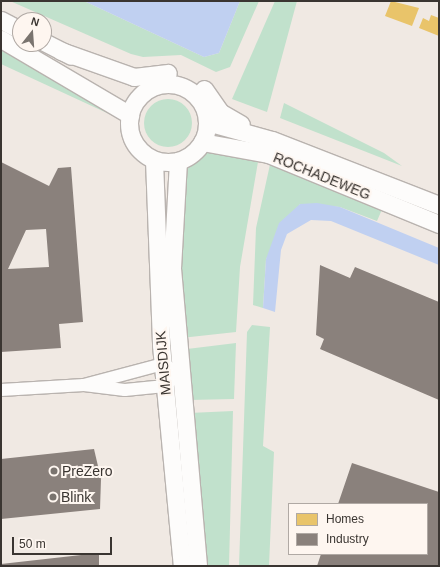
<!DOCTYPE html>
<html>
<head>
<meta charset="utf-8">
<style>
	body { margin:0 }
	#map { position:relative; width:440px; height:567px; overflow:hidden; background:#f0e9e3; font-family:Helvetica,sans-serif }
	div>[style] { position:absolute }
	.green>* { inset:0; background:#c1e1cc }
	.round { border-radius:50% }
	.water>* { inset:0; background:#c0d0f1 }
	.homes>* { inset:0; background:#e9c46a }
	.industry>* { inset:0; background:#8a817c }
	.roads { filter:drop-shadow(1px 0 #b9b3af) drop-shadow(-1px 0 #b9b3af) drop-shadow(0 1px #b9b3af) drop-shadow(0 -1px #b9b3af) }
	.street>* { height:12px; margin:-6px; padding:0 6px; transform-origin:6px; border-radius:6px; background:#fdfcfb }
	.secondary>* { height:17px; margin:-8.5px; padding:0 8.5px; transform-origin:8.5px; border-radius:8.5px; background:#fdfcfb }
	.secondary>.ring { margin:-8.5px; padding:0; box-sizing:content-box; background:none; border:17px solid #fdfcfb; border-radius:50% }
	.dots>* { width:11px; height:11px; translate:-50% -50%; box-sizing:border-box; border:2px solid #fef6f0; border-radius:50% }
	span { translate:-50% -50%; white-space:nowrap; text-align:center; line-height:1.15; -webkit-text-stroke:4px #fef6f0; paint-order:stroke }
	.street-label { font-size:14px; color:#3a3531 }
	.poi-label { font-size:14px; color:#3a3531 }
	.left { translate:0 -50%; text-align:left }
	.frame { position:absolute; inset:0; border:2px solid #3a3531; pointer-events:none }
	.legend { position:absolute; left:288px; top:503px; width:140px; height:52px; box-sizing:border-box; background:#fef6f0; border:1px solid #b0a9a4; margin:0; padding:5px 7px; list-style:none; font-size:12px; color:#3a3531 }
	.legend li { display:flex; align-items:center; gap:8px; height:20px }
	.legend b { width:20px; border:1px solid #b0a9a4 }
	.north { position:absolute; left:12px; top:12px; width:40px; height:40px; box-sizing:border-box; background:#fef6f0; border:1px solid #b0a9a4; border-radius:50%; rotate:17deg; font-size:11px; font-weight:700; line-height:16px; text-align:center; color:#3a3531 }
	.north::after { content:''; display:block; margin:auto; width:14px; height:18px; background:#7a746f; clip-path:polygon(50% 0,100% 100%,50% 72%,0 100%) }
	.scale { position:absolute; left:12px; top:537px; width:100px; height:18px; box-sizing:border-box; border:2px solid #3a3531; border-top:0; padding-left:5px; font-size:12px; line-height:14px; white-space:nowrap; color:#3a3531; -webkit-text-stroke:3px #fef6f0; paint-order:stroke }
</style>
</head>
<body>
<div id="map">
	<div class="green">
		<i style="clip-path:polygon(10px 1px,84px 1px,204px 57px,219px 53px,240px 1px,259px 1px,230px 67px,216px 72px,181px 55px,143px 57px,131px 54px)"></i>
		<i style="clip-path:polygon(275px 1px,297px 1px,267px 112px,232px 99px)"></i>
		<i style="clip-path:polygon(1px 45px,120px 119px,1px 64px)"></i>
		<i class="round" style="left:144px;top:99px;width:48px;height:48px"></i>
		<i style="clip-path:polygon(284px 103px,384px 153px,402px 166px,280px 118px)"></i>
		<i style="clip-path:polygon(214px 149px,259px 156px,240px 267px,236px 332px,181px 338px,182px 173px,191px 160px)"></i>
		<i style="clip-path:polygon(271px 160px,383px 207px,377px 221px,340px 207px,300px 204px,266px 259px,263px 308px,253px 305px,256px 228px)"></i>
		<i style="clip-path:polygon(252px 325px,270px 327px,263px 446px,274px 452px,269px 566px,239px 566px,247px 332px)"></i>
		<i style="clip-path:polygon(236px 343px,234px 399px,189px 400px,187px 349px)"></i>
		<i style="clip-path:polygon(233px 411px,229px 566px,202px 566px,189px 413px)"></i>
	</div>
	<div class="water">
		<i style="clip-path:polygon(84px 1px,240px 1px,219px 53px,204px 57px)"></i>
		<i style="clip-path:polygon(317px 203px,340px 207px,439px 248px,439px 265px,331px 221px,311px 220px,287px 234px,281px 250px,275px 312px,263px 308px,266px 259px,279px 223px,300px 204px)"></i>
	</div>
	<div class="homes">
		<i style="clip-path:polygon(391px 1px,419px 8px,412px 26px,385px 16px)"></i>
		<i style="clip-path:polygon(431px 15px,439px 18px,439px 36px,419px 28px,423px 18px,429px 21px)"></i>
	</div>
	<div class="industry">
		<i style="clip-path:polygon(evenodd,1px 162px,49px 186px,58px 168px,71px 167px,83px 322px,59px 324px,61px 348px,1px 352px,1px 162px,46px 229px,49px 267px,8px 269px,26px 230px,46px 229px)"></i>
		<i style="clip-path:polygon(320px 265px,350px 278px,355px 267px,439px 302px,439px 400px,320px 349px,324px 339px,316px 335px)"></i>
		<i style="clip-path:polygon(94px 449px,101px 479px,100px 509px,1px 519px,1px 459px)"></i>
		<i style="clip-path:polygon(352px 463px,439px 492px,439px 566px,317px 566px,321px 554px,427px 554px,427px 504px,338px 504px)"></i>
		<i style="clip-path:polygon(99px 553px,99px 566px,1px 566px,1px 564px)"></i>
	</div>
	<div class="roads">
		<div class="street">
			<i style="left:1px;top:390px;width:83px;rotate:-3.4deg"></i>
			<i style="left:84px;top:385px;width:41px;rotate:7deg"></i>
			<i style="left:125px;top:390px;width:40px;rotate:-5.7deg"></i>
			<i style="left:165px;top:386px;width:19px;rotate:-43deg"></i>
			<i style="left:179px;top:373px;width:18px;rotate:-151deg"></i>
			<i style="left:163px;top:364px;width:82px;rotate:165.1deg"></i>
		</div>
		<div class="secondary">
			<i style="left:1px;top:20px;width:21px;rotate:28deg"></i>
			<i style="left:1px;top:39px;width:150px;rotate:30.5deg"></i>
			<i style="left:44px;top:42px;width:30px;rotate:27deg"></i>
			<i style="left:61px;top:51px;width:77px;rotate:19.6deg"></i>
			<i style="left:134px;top:77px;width:34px;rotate:-7deg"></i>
			<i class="ring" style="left:129px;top:84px;width:61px;height:61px"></i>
			<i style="left:204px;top:89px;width:28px;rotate:55deg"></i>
			<i style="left:220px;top:112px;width:24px;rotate:30deg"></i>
			<i style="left:207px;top:122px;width:67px;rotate:15.5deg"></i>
			<i style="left:272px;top:140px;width:179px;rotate:21.3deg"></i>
			<i style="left:202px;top:142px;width:67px;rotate:10.3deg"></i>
			<i style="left:268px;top:154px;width:185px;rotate:22.3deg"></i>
			<i style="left:154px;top:160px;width:185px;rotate:87.8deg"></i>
			<i style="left:161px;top:345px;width:222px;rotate:84.6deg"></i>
			<i style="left:178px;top:161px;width:107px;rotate:93.2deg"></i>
			<i style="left:172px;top:268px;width:299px;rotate:85deg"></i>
		</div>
	</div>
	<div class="dots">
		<i style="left:54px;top:471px;background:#7a746f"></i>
		<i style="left:53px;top:497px;background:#7a746f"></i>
	</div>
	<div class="street-label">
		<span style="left:322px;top:176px;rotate:22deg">ROCHADEWEG</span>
		<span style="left:163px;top:363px;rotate:-95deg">MAISDIJK</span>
	</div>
	<div class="poi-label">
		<span class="left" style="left:62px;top:471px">PreZero</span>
		<span class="left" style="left:61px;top:497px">Blink</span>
	</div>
	<div class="frame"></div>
	<ul class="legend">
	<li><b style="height:11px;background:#e9c46a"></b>Homes</li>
	<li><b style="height:11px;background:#8a817c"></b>Industry</li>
	</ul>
	<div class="north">N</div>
	<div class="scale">50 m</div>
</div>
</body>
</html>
